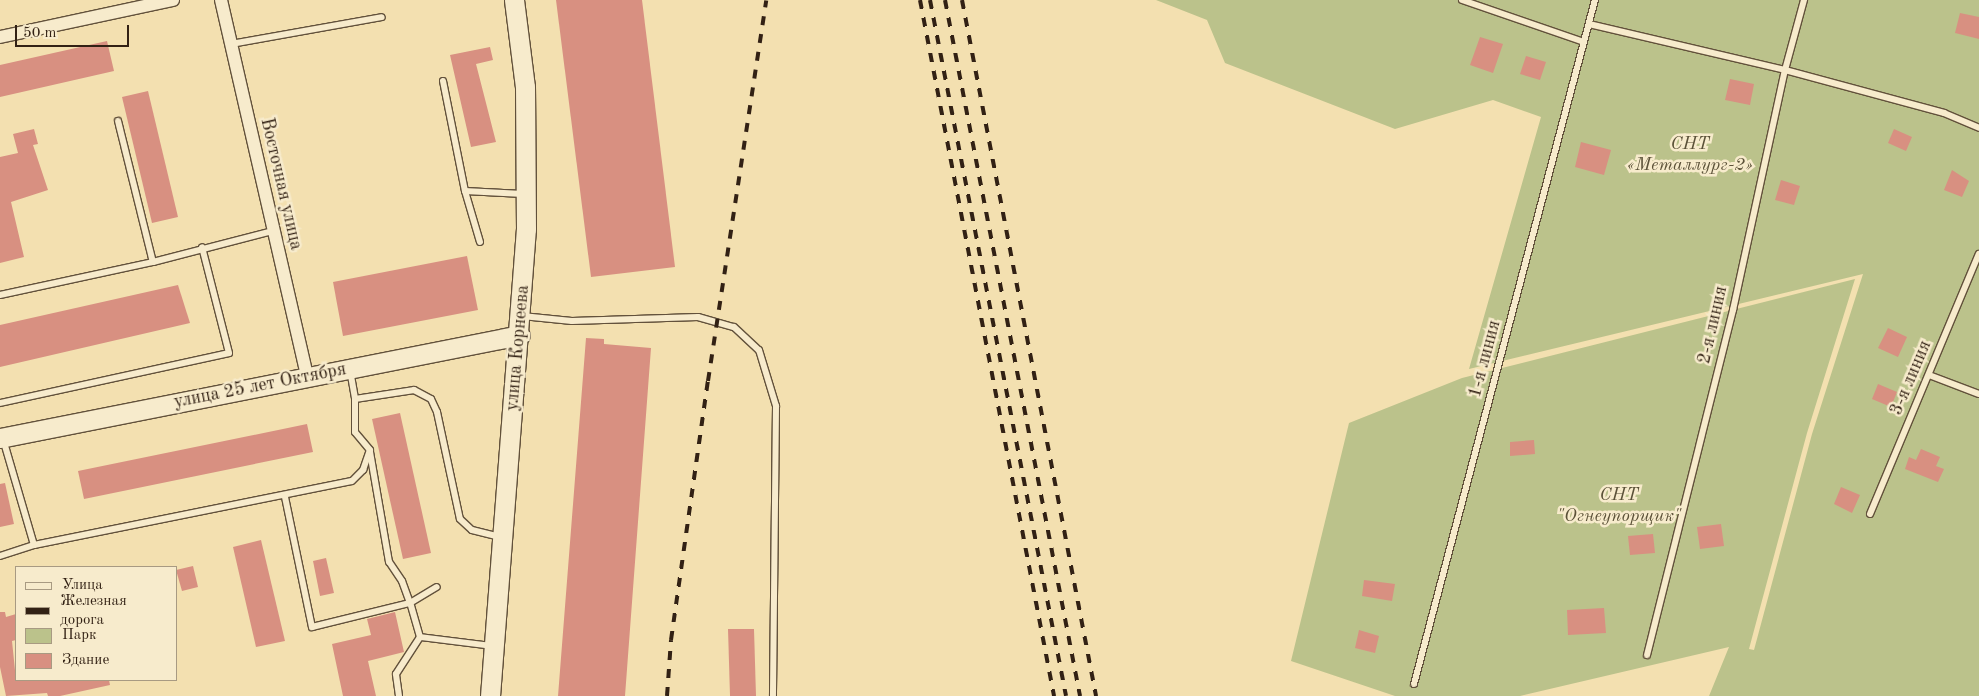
<!DOCTYPE html>
<html>
<head>
<meta charset="utf-8">
<style>
	body { margin:0 }
	#map { position:relative; width:1979px; height:696px; overflow:hidden; background:#f3e0b0; font-family:"Old Standard TT",serif }
	div>[style] { position:absolute }
	.green>* { inset:0; background:#bbc28b }
	.building>* { inset:0; background:#d89081 }
	.roads { filter:drop-shadow(1px 0 #62513b) drop-shadow(-1px 0 #62513b) drop-shadow(0 1px #62513b) drop-shadow(0 -1px #62513b) }
	.lane>* { height:6px; margin:-3px; padding:0 3px; transform-origin:3px; border-radius:3px; background:#f7ebcc }
	.street>* { height:12px; margin:-6px; padding:0 6px; transform-origin:6px; border-radius:6px; background:#f7ebcc }
	.secondary>* { height:19px; margin:-9.5px; padding:0 9.5px; transform-origin:9.5px; border-radius:9.5px; background:#f7ebcc }
	.rail>* { height:4px; margin-top:-2px; transform-origin:0; background:repeating-linear-gradient(90deg,#322114 0 9px,transparent 0 18px) }
	span { translate:-50% -50%; white-space:nowrap; text-align:center; line-height:1.15; -webkit-text-stroke:5px #f7ebcc; paint-order:stroke }
	.park-label { font-size:18px; color:#5b5138; font-style:italic }
	.street-label { font-size:18px; color:#322114 }
	.legend { position:absolute; left:15px; top:566px; width:162px; height:115px; box-sizing:border-box; background:#f7ebcc; border:1px solid #a89a82; margin:0; padding:6px 9px; list-style:none; font-size:15px; color:#322114 }
	.legend li { display:flex; align-items:center; gap:10px; height:25px }
	.legend b { width:25px; border:1px solid #a89a82 }
	.scale { position:absolute; left:15px; top:25px; width:114px; height:22px; box-sizing:border-box; border:2px solid #322114; border-top:0; padding-left:6px; font-size:15px; line-height:18px; white-space:nowrap; color:#322114; -webkit-text-stroke:4px #f7ebcc; paint-order:stroke }
</style>
</head>
<body>
<div id="map">
	<div class="green">
		<i style="clip-path:polygon(1156px 0,1979px 0,1979px 696px,1709px 696px,1729px 647px,1520px 696px,1395px 696px,1291px 661px,1349px 423px,1462px 378px,1855px 279px,1807px 433px,1749px 649px,1754px 650px,1812px 434px,1863px 274px,1469px 369px,1541px 117px,1493px 100px,1395px 129px,1225px 63px,1207px 20px)"></i>
	</div>
	<div class="building">
		<i style="clip-path:polygon(556px 0,642px 0,675px 267px,591px 277px)"></i>
		<i style="clip-path:polygon(1960px 13px,1979px 17px,1979px 39px,1955px 33px)"></i>
		<i style="clip-path:polygon(1480px 37px,1503px 44px,1493px 73px,1470px 65px)"></i>
		<i style="clip-path:polygon(107px 41px,114px 71px,0 97px,0 65px)"></i>
		<i style="clip-path:polygon(490px 47px,493px 60px,476px 64px,496px 142px,471px 147px,450px 55px)"></i>
		<i style="clip-path:polygon(1526px 56px,1546px 62px,1540px 80px,1520px 74px)"></i>
		<i style="clip-path:polygon(1730px 79px,1754px 84px,1750px 105px,1725px 100px)"></i>
		<i style="clip-path:polygon(148px 91px,178px 217px,152px 223px,122px 97px)"></i>
		<i style="clip-path:polygon(34px 129px,38px 144px,33px 145px,48px 190px,11px 202px,24px 257px,0 263px,0 157px,18px 153px,13px 134px)"></i>
		<i style="clip-path:polygon(1894px 129px,1912px 137px,1906px 151px,1888px 143px)"></i>
		<i style="clip-path:polygon(1581px 142px,1611px 150px,1604px 175px,1575px 167px)"></i>
		<i style="clip-path:polygon(1952px 170px,1969px 181px,1962px 197px,1944px 190px)"></i>
		<i style="clip-path:polygon(1781px 180px,1800px 186px,1794px 205px,1775px 200px)"></i>
		<i style="clip-path:polygon(467px 256px,478px 310px,343px 336px,333px 282px)"></i>
		<i style="clip-path:polygon(178px 285px,190px 323px,0 367px,0 325px)"></i>
		<i style="clip-path:polygon(1888px 328px,1907px 337px,1898px 357px,1878px 348px)"></i>
		<i style="clip-path:polygon(586px 338px,604px 339px,604px 344px,651px 348px,625px 696px,558px 696px)"></i>
		<i style="clip-path:polygon(1878px 384px,1897px 392px,1891px 407px,1872px 399px)"></i>
		<i style="clip-path:polygon(400px 413px,431px 553px,403px 559px,372px 419px)"></i>
		<i style="clip-path:polygon(307px 424px,313px 452px,84px 499px,78px 471px)"></i>
		<i style="clip-path:polygon(1534px 440px,1535px 454px,1510px 456px,1510px 442px)"></i>
		<i style="clip-path:polygon(1921px 449px,1940px 457px,1936px 466px,1944px 469px,1938px 482px,1905px 469px,1909px 457px,1916px 460px)"></i>
		<i style="clip-path:polygon(5px 483px,14px 524px,0 527px,0 484px)"></i>
		<i style="clip-path:polygon(1841px 487px,1860px 495px,1852px 513px,1834px 504px)"></i>
		<i style="clip-path:polygon(1721px 524px,1724px 546px,1700px 549px,1697px 527px)"></i>
		<i style="clip-path:polygon(1653px 534px,1655px 553px,1630px 555px,1628px 536px)"></i>
		<i style="clip-path:polygon(261px 540px,285px 641px,256px 647px,233px 547px)"></i>
		<i style="clip-path:polygon(326px 558px,334px 593px,320px 596px,313px 561px)"></i>
		<i style="clip-path:polygon(193px 566px,198px 587px,182px 591px,176px 570px)"></i>
		<i style="clip-path:polygon(1364px 580px,1395px 584px,1392px 601px,1362px 596px)"></i>
		<i style="clip-path:polygon(1604px 608px,1606px 633px,1568px 635px,1567px 610px)"></i>
		<i style="clip-path:polygon(0 612px,5px 612px,6px 617px,16px 614px,16px 640px,12px 641px,16px 680px,109px 680px,110px 685px,60px 696px,48px 696px,47px 693px,6px 696px,0 667px)"></i>
		<i style="clip-path:polygon(395px 612px,404px 652px,368px 661px,376px 696px,343px 696px,332px 644px,371px 635px,367px 619px)"></i>
		<i style="clip-path:polygon(728px 629px,754px 629px,756px 696px,730px 696px)"></i>
		<i style="clip-path:polygon(1359px 630px,1379px 636px,1375px 653px,1355px 648px)"></i>
	</div>
	<div class="roads">
		<div class="lane">
			<i style="left:1462px;top:0;width:129px;rotate:19deg"></i>
			<i style="left:1589px;top:24px;width:201px;rotate:13.2deg"></i>
			<i style="left:1785px;top:70px;width:165px;rotate:15.1deg"></i>
			<i style="left:1944px;top:113px;width:38px;rotate:23deg"></i>
			<i style="left:231px;top:44px;width:153px;rotate:-10.1deg"></i>
			<i style="left:443px;top:81px;width:112px;rotate:78.7deg"></i>
			<i style="left:465px;top:191px;width:58px;rotate:3deg"></i>
			<i style="left:118px;top:121px;width:145px;rotate:76.1deg"></i>
			<i style="left:465px;top:191px;width:53px;rotate:73.6deg"></i>
			<i style="left:0;top:295px;width:157px;rotate:-12.2deg"></i>
			<i style="left:153px;top:262px;width:124px;rotate:-14.5deg"></i>
			<i style="left:522px;top:316px;width:50px;rotate:5.7deg"></i>
			<i style="left:572px;top:321px;width:126px;rotate:-1.8deg"></i>
			<i style="left:698px;top:317px;width:37px;rotate:16deg"></i>
			<i style="left:734px;top:327px;width:34px;rotate:43deg"></i>
			<i style="left:759px;top:350px;width:59px;rotate:73.1deg"></i>
			<i style="left:776px;top:406px;width:290px;rotate:90.6deg"></i>
			<i style="left:350px;top:370px;width:29px;rotate:80deg"></i>
			<i style="left:355px;top:399px;width:60px;rotate:-8.7deg"></i>
			<i style="left:414px;top:390px;width:19px;rotate:28deg"></i>
			<i style="left:431px;top:399px;width:14px;rotate:65deg"></i>
			<i style="left:437px;top:412px;width:109px;rotate:77.9deg"></i>
			<i style="left:460px;top:519px;width:16px;rotate:43deg"></i>
			<i style="left:472px;top:530px;width:30px;rotate:14deg"></i>
			<i style="left:1929px;top:375px;width:53px;rotate:20.8deg"></i>
			<i style="left:0;top:403px;width:234px;rotate:-12.3deg"></i>
			<i style="left:229px;top:353px;width:109px;rotate:-104.3deg"></i>
			<i style="left:285px;top:497px;width:133px;rotate:78.3deg"></i>
			<i style="left:312px;top:627px;width:101px;rotate:-13.8deg"></i>
			<i style="left:410px;top:603px;width:23px;rotate:-110deg"></i>
			<i style="left:402px;top:581px;width:23px;rotate:-124deg"></i>
			<i style="left:389px;top:562px;width:112px;rotate:-99.8deg"></i>
			<i style="left:1870px;top:514px;width:282px;rotate:-67.3deg"></i>
			<i style="left:34px;top:545px;width:324px;rotate:-11.4deg"></i>
			<i style="left:352px;top:481px;width:16px;rotate:-45deg"></i>
			<i style="left:363px;top:470px;width:21px;rotate:-71deg"></i>
			<i style="left:370px;top:450px;width:23px;rotate:-130deg"></i>
			<i style="left:355px;top:432px;width:33px;rotate:-90deg"></i>
			<i style="left:0;top:556px;width:36px;rotate:-18deg"></i>
			<i style="left:34px;top:545px;width:110px;rotate:-106.3deg"></i>
			<i style="left:420px;top:637px;width:35px;rotate:-106deg"></i>
			<i style="left:410px;top:603px;width:31px;rotate:-31deg"></i>
			<i style="left:1647px;top:655px;width:356px;rotate:-76deg"></i>
			<i style="left:1733px;top:310px;width:246px;rotate:-77.8deg"></i>
			<i style="left:1785px;top:70px;width:73px;rotate:-74.8deg"></i>
			<i style="left:1414px;top:684px;width:708px;rotate:-75.18deg"></i>
			<i style="left:399px;top:696px;width:22px;rotate:-98deg"></i>
			<i style="left:396px;top:674px;width:44px;rotate:-57deg"></i>
			<i style="left:420px;top:637px;width:73px;rotate:7.1deg"></i>
		</div>
		<div class="street">
			<i style="left:221px;top:0;width:387px;rotate:77.1deg"></i>
			<i style="left:0;top:37px;width:177px;rotate:-12.1deg"></i>
		</div>
		<div class="secondary">
			<i style="left:0;top:438px;width:530px;rotate:-11.2deg"></i>
			<i style="left:490px;top:696px;width:468px;rotate:-85.6deg"></i>
			<i style="left:526px;top:229px;width:142px;rotate:-90.4deg"></i>
			<i style="left:525px;top:87px;width:88px;rotate:-97.2deg"></i>
		</div>
	</div>
	<div class="rail">
		<i style="left:920px;top:0;width:709px;rotate:79.1deg"></i>
		<i style="left:930px;top:0;width:709px;rotate:78.94deg"></i>
		<i style="left:945px;top:0;width:709px;rotate:79.02deg"></i>
		<i style="left:962px;top:0;width:709px;rotate:79.1deg"></i>
		<i style="left:667px;top:696px;width:56px;rotate:-85.9deg"></i>
		<i style="left:671px;top:640px;width:262px;rotate:-81.9deg"></i>
		<i style="left:708px;top:381px;width:385px;rotate:-81.3deg"></i>
	</div>
	<div class="park-label">
		<span style="left:1690px;top:155px">СНТ<br>«Металлург-2»</span>
		<span style="left:1619px;top:506px">СНТ<br>"Огнеупорщик"</span>
	</div>
	<div class="street-label">
		<span style="left:281px;top:184px;rotate:77deg">Восточная улица</span>
		<span style="left:1713px;top:325px;rotate:-77deg">2-я линия</span>
		<span style="left:518px;top:348px;rotate:-85deg">улица Корнеева</span>
		<span style="left:1485px;top:359px;rotate:-75deg">1-я линия</span>
		<span style="left:1911px;top:378px;rotate:-67deg">3-я линия</span>
		<span style="left:260px;top:386px;rotate:-11deg">улица 25 лет Октября</span>
	</div>
	<ul class="legend">
	<li><b style="height:6px;background:#f7ebcc"></b>Улица</li>
	<li><b style="height:6px;background:#322114"></b>Железная дорога</li>
	<li><b style="height:14px;background:#bbc28b"></b>Парк</li>
	<li><b style="height:14px;background:#d89081"></b>Здание</li>
	</ul>
	<div class="scale">50 m</div>
</div>
</body>
</html>
